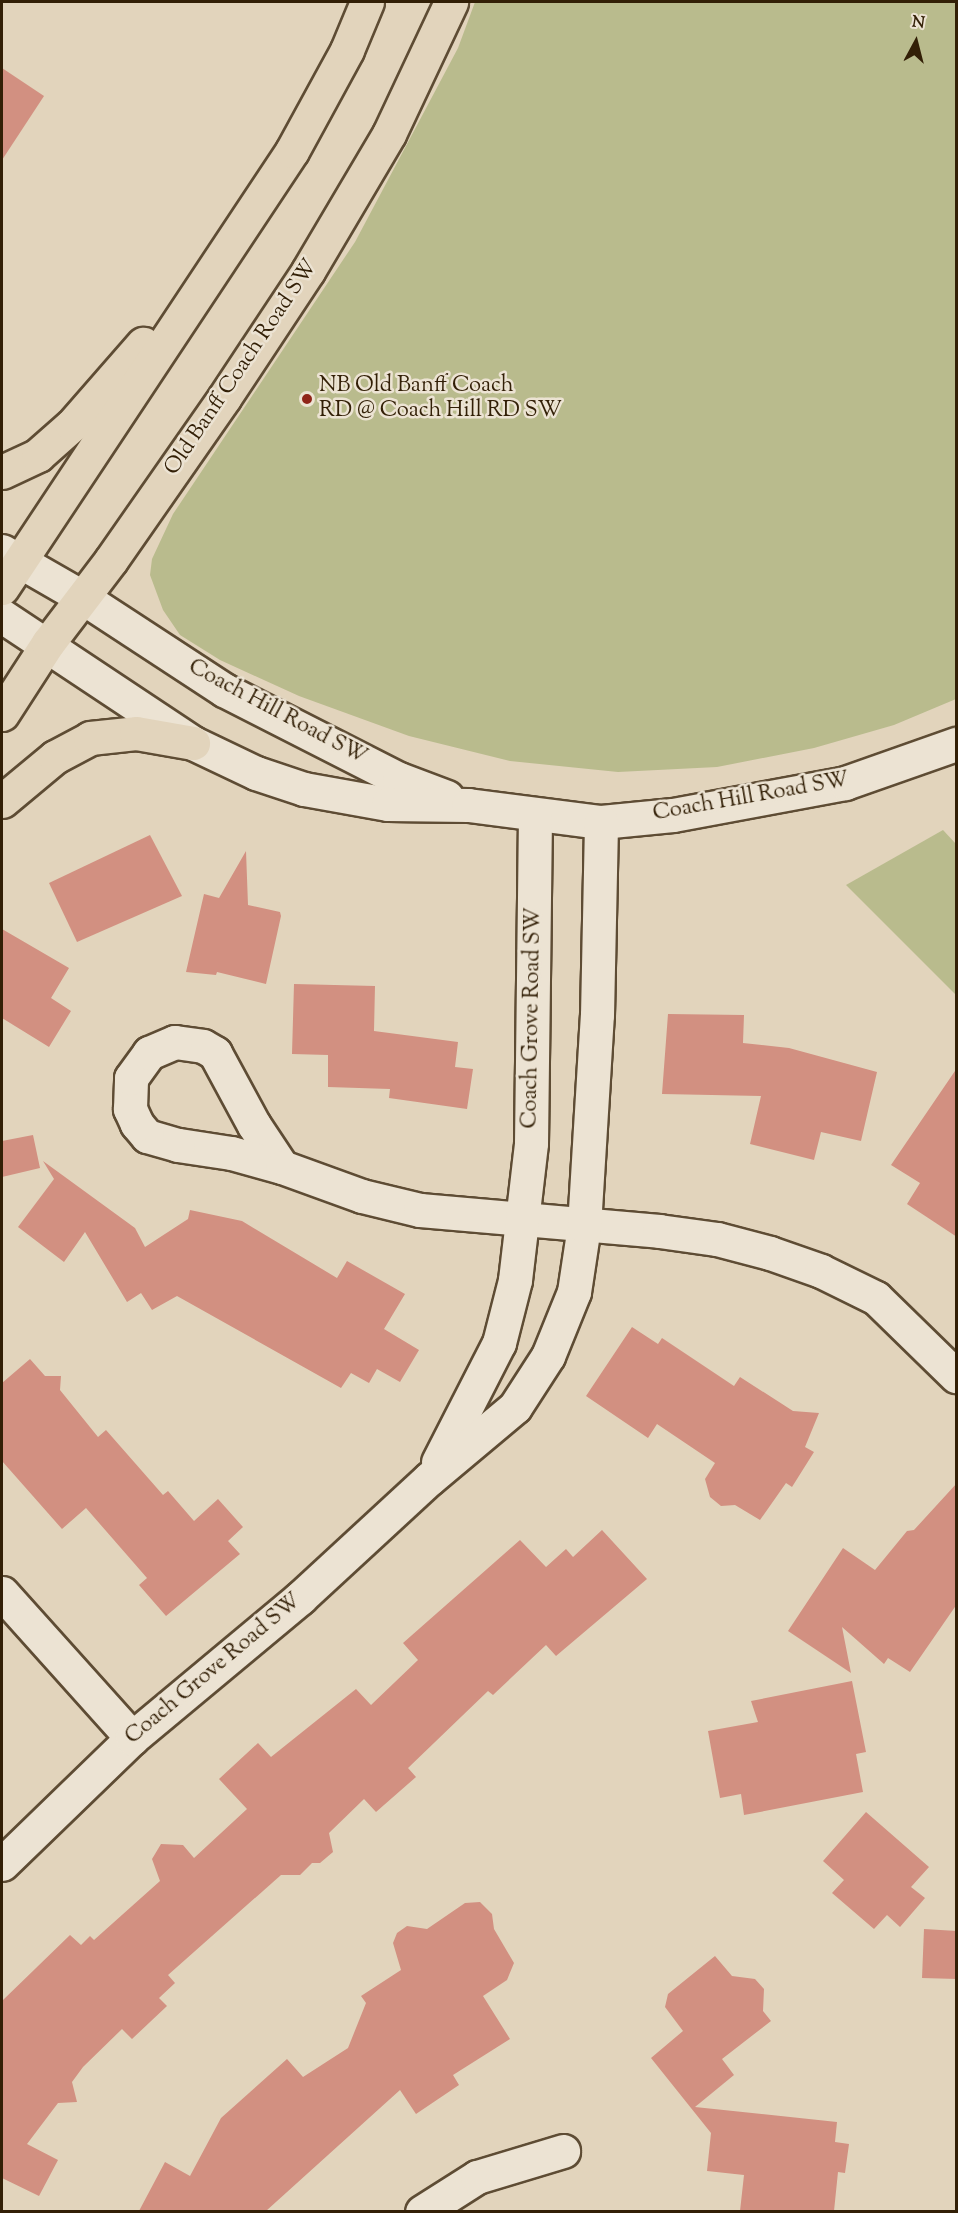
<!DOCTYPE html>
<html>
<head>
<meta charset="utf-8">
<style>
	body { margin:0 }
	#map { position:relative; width:958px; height:2213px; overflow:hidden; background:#e2d4bc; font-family:"Sorts Mill Goudy",serif }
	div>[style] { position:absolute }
	.green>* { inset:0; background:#b9bb8d }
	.building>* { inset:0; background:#d29081 }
	.roads { filter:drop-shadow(2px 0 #5e4c34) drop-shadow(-2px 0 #5e4c34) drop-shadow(0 2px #5e4c34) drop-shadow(0 -2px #5e4c34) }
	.minor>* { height:33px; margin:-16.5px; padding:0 16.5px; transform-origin:16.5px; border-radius:16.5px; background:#ece3d3 }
	.major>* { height:33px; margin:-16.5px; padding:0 16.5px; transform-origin:16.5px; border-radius:16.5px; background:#e2d4bc }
	.dots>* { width:16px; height:16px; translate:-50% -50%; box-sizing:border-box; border:3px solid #ece3d3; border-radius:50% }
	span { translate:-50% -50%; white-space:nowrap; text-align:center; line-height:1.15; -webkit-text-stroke:5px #ece3d3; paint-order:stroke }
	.street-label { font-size:22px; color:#321f06 }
	.poi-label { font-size:22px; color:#321f06 }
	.left { translate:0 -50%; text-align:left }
	.frame { position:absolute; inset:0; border:3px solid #321f06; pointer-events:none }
	.north { position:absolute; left:886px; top:12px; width:60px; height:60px; -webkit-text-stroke:4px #ece3d3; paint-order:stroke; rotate:7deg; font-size:16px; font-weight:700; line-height:24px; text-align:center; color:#321f06 }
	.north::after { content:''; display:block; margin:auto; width:21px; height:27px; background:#321f06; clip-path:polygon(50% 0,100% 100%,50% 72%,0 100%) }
</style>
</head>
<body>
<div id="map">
	<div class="green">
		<i style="clip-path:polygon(475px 2px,956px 2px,956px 699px,894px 725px,814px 748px,717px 767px,618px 772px,510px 761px,409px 736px,299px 696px,220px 660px,180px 635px,163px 610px,150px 575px,152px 559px,173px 514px,355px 242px,458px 48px)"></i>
		<i style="clip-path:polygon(943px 830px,956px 844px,956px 995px,846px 885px)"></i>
	</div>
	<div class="building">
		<i style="clip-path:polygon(2px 68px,44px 96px,2px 160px)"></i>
		<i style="clip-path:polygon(150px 835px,182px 896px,77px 942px,49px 883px)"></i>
		<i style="clip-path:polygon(246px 851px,248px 905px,280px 912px,281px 916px,266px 984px,217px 972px,216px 975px,186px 972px,204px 894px,219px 898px)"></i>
		<i style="clip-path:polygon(2px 929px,69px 968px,51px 998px,71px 1011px,49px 1047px,2px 1018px)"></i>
		<i style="clip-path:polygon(294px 984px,375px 986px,374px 1031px,458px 1042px,455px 1067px,473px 1069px,467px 1109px,389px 1098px,390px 1089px,328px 1087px,328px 1055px,292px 1054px)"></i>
		<i style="clip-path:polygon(668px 1014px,744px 1015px,743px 1043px,789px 1048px,877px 1072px,861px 1141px,821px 1132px,814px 1160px,750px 1144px,761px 1096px,662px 1094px)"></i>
		<i style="clip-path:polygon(957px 1068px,957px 1237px,907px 1204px,920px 1183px,891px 1165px)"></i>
		<i style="clip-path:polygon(33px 1135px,40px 1168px,2px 1177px,2px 1141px)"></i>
		<i style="clip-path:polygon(43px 1161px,135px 1228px,145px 1247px,188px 1219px,190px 1210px,242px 1221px,337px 1278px,347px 1261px,405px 1294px,384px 1329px,419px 1350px,400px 1382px,377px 1369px,369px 1383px,351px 1373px,341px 1388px,177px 1296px,152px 1310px,141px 1293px,127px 1302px,85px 1232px,64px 1262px,18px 1227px,54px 1179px)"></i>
		<i style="clip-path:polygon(632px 1327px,658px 1344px,662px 1338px,734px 1386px,740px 1377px,793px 1411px,819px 1413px,805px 1447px,814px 1452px,792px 1487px,786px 1483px,760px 1520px,735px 1505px,721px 1506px,710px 1497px,705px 1479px,715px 1463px,657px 1424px,648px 1438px,586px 1396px)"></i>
		<i style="clip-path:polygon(30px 1359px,45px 1376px,61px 1376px,60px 1390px,98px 1437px,106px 1430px,163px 1495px,168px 1491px,194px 1521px,218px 1499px,243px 1527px,228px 1541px,240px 1554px,166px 1616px,139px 1585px,147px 1578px,86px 1508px,62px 1529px,2px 1461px,2px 1383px)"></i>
		<i style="clip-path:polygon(957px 1483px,957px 1604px,910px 1672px,888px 1658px,884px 1664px,842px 1627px,851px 1673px,788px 1631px,843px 1548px,875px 1570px,907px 1531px,914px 1530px)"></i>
		<i style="clip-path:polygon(602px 1530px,647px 1579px,556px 1656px,546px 1645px,493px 1695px,488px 1691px,408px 1768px,416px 1777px,376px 1812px,364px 1799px,329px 1833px,333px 1852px,320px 1863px,312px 1863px,300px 1875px,281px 1875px,168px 1975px,175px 1983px,159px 1998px,167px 2006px,132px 2039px,122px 2029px,83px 2067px,72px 2082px,77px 2102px,58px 2103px,27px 2144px,58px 2160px,39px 2196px,2px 2178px,2px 2001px,70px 1935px,81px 1945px,90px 1936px,94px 1940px,160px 1881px,152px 1859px,161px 1844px,183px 1845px,194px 1858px,247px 1809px,219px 1779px,258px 1743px,271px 1757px,356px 1689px,371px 1705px,418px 1660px,403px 1643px,520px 1540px,546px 1567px,566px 1549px,573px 1557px)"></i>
		<i style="clip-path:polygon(852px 1681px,866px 1752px,856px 1754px,863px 1792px,744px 1815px,741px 1794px,720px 1798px,708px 1731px,758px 1722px,751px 1701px)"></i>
		<i style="clip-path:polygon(866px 1812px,929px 1867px,911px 1887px,925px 1898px,900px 1927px,887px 1915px,874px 1929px,832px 1893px,844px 1880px,823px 1861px)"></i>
		<i style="clip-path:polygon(480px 1902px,492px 1914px,494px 1929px,514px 1963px,507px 1980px,483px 1996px,510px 2039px,453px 2075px,459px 2085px,416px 2114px,400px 2090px,266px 2211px,139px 2211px,165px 2162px,190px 2176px,221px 2118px,287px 2059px,303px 2077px,348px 2048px,366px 2003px,361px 1996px,401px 1970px,393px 1943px,397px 1933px,407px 1926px,427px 1929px,465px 1903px)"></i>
		<i style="clip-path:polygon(924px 1929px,957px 1931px,957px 1979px,922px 1978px)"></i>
		<i style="clip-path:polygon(715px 1956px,732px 1976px,755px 1979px,764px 1989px,763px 2011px,771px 2021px,722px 2059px,734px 2075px,695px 2107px,837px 2122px,835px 2142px,849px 2144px,845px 2173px,838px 2172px,834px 2211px,740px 2211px,744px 2175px,707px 2171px,711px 2133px,651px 2058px,683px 2031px,665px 2007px,668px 1994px)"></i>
	</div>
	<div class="roads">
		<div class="minor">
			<i style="left:2px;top:551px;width:92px;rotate:29.9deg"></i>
			<i style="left:82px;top:597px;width:170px;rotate:33.2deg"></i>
			<i style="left:224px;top:690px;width:196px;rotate:27deg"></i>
			<i style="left:399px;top:779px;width:51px;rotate:20.6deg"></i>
			<i style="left:2px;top:616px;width:229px;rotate:33.6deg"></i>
			<i style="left:193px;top:743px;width:70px;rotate:25.5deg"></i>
			<i style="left:256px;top:773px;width:51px;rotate:18.4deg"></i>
			<i style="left:304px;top:789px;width:85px;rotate:10.1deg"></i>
			<i style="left:388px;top:804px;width:80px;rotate:0.7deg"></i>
			<i style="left:468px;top:805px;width:134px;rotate:7.3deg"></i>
			<i style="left:601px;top:822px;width:72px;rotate:-5.6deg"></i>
			<i style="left:673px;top:815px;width:175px;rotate:-10.5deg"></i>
			<i style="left:845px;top:783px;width:118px;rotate:-19.4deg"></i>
			<i style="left:175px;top:1042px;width:28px;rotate:8deg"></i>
			<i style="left:203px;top:1046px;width:14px;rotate:30deg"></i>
			<i style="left:215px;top:1053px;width:82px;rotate:61.6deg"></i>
			<i style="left:254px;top:1125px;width:50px;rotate:56.3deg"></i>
			<i style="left:282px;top:1167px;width:53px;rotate:-164.6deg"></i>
			<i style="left:231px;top:1153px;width:54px;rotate:-171.4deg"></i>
			<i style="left:178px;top:1145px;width:32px;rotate:-164deg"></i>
			<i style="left:147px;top:1136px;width:16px;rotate:-130deg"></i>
			<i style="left:137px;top:1124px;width:17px;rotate:-115deg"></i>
			<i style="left:130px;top:1109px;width:31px;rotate:-88deg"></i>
			<i style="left:131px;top:1078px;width:31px;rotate:-54deg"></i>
			<i style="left:149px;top:1053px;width:28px;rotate:-23deg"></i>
			<i style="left:282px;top:1167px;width:85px;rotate:19.9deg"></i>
			<i style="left:362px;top:1196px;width:60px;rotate:13.6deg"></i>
			<i style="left:420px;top:1210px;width:240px;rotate:5deg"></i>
			<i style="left:659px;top:1231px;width:59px;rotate:7.9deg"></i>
			<i style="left:717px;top:1239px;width:55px;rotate:14.8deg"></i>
			<i style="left:770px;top:1253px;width:54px;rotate:19.4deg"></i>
			<i style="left:821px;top:1271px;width:61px;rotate:26.1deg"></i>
			<i style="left:876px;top:1298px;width:112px;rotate:44.3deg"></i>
			<i style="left:438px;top:1462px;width:134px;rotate:-62.9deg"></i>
			<i style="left:499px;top:1343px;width:65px;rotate:-75.7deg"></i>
			<i style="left:515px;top:1280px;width:138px;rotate:-83.3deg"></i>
			<i style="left:531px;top:1143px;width:327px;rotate:-89.3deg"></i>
			<i style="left:2px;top:1593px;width:195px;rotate:48.1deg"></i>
			<i style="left:2px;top:1864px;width:181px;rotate:-44.1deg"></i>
			<i style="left:132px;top:1738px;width:219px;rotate:-39.8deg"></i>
			<i style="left:300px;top:1598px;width:176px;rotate:-42.7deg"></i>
			<i style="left:429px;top:1479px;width:112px;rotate:-39.9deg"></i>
			<i style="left:515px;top:1407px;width:61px;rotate:-57.1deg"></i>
			<i style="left:548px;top:1356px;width:69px;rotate:-67.9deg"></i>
			<i style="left:574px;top:1292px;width:67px;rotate:-81.4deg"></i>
			<i style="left:584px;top:1226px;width:211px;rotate:-86.5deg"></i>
			<i style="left:597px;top:1015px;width:193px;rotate:-88.8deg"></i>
			<i style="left:422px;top:2212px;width:65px;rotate:-32.5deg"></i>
			<i style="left:477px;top:2177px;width:90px;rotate:-16.8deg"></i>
		</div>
		<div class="major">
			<i style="left:2px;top:472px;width:40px;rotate:-25deg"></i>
			<i style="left:38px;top:455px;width:45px;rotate:-41.4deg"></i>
			<i style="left:72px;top:425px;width:108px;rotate:-48.8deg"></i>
			<i style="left:2px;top:588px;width:524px;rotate:-56.43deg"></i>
			<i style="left:292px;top:151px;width:115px;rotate:-61.4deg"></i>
			<i style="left:347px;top:50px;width:52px;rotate:-67.4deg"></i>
			<i style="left:2px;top:714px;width:85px;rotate:-57.1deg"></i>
			<i style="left:48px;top:643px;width:104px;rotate:-52.8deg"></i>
			<i style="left:111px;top:560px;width:198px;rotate:-55.1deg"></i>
			<i style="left:224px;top:398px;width:152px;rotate:-56.5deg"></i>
			<i style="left:308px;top:271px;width:159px;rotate:-59.4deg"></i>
			<i style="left:389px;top:134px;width:146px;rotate:-64.8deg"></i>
			<i style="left:2px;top:801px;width:69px;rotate:-39.7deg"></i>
			<i style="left:55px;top:757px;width:40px;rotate:-28deg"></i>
			<i style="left:90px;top:738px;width:46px;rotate:-6.2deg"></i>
			<i style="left:136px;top:733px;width:58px;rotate:10deg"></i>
		</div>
	</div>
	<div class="dots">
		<i style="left:307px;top:399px;background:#8f2418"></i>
	</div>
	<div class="street-label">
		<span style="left:242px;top:368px;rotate:-56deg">Old Banff Coach Road SW</span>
		<span style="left:277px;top:713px;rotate:28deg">Coach Hill Road SW</span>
		<span style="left:751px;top:798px;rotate:-10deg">Coach Hill Road SW</span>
		<span style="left:533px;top:1018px;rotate:-89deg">Coach Grove Road SW</span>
		<span style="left:214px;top:1670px;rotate:-40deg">Coach Grove Road SW</span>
	</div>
	<div class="poi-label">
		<span class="left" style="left:319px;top:399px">NB Old Banff Coach<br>RD @ Coach Hill RD SW</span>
	</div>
	<div class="frame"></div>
	<div class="north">N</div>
</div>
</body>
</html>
